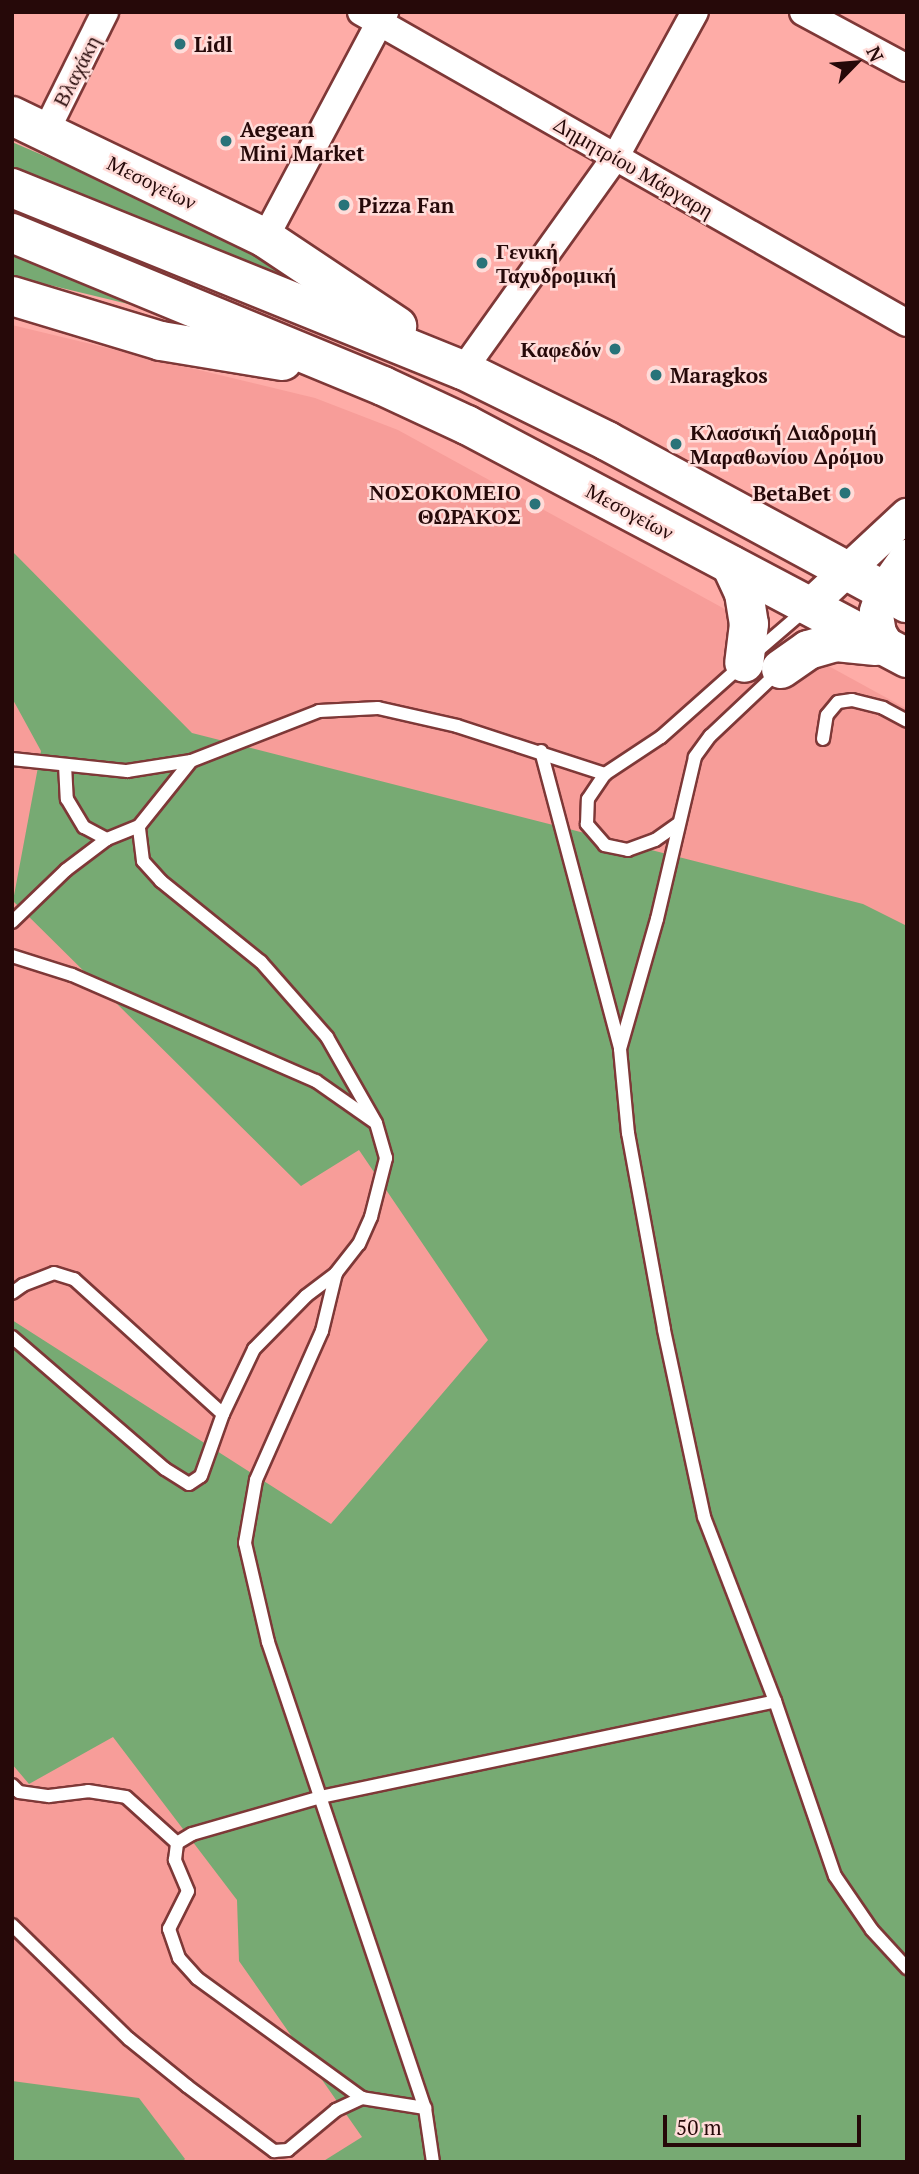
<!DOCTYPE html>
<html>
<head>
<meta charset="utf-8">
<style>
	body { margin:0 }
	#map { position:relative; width:919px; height:2174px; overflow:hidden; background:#feaca7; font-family:"PT Serif",serif }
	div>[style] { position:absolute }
	.built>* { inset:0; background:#f79d99 }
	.green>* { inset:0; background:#77aa73 }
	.roads { filter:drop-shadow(2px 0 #7e3837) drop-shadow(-2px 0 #7e3837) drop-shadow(0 2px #7e3837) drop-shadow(0 -2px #7e3837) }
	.service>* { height:12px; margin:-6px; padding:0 6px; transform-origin:6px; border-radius:6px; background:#fff }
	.minor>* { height:26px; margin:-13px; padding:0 13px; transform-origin:13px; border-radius:13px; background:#fff }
	.tertiary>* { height:32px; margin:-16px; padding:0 16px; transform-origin:16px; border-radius:16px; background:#fff }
	.primary>* { height:38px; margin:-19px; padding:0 19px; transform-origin:19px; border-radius:19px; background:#fff }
	.dots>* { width:19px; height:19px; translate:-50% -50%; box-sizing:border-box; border:4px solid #ffdcd9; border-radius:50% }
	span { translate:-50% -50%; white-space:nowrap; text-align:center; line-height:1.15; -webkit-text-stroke:5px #ffdcd9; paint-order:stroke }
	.poi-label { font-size:21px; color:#260909; font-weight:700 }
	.left { translate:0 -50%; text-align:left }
	.right { translate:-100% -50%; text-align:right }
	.street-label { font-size:21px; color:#260909 }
	.frame { position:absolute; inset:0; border:14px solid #260909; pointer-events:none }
	.north { position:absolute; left:821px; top:28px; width:70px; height:70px; -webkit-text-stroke:5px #ffdcd9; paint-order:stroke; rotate:65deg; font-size:19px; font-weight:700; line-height:28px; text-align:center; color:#260909 }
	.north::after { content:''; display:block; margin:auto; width:24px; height:32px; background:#260909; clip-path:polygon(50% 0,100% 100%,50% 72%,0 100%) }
	.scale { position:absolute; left:663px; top:2115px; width:198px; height:32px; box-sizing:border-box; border:4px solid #260909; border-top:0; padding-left:9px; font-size:21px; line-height:24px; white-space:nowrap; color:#260909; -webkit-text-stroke:5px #ffdcd9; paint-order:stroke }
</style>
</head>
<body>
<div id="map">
	<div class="built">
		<i style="clip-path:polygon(12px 325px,315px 398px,398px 430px,907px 709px,907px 2162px,12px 2162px)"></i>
	</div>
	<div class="green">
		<i style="clip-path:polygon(12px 142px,189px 218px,314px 289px,12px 177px)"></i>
		<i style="clip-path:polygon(12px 254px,40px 265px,149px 309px,12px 276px)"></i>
		<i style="clip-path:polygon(12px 551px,192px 733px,863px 904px,907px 926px,907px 2162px,322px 2162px,362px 2137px,239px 1961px,237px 1900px,113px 1737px,29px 1784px,12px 1764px,12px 1320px,331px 1524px,488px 1340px,359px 1150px,301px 1186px,13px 901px,41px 751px,12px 698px)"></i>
		<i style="clip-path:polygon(12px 2081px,139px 2098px,185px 2159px,182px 2162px,12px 2162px)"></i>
	</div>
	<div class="roads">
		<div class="service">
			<i style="left:755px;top:653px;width:66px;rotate:-40.7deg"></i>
			<i style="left:778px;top:672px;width:93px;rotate:136.7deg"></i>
			<i style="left:710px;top:736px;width:26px;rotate:126deg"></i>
			<i style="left:695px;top:757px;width:166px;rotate:103.2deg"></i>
			<i style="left:657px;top:919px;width:135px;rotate:105.9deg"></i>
			<i style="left:620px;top:1049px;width:84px;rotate:84.6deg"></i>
			<i style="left:628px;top:1133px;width:200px;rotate:79.6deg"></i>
			<i style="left:664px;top:1330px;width:191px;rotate:77.9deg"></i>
			<i style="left:704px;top:1517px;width:197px;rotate:68.9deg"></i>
			<i style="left:775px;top:1701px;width:185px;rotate:71.1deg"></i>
			<i style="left:835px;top:1876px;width:65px;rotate:55.6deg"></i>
			<i style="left:872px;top:1930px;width:52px;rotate:47.4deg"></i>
			<i style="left:823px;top:739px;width:24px;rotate:-81deg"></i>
			<i style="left:827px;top:715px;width:17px;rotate:-50deg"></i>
			<i style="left:838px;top:702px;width:14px;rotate:-8deg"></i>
			<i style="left:852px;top:700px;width:32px;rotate:14deg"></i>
			<i style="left:883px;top:708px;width:27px;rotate:28deg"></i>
			<i style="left:541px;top:751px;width:307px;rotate:75.1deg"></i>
			<i style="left:12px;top:759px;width:116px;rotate:6deg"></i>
			<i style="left:127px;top:771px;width:65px;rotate:-8.9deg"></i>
			<i style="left:191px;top:761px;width:137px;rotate:-21.3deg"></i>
			<i style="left:319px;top:711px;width:59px;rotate:-2.9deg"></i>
			<i style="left:378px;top:708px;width:81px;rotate:12.8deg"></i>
			<i style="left:457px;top:726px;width:156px;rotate:18deg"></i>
			<i style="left:65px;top:765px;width:34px;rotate:87deg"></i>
			<i style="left:67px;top:799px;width:33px;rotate:59deg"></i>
			<i style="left:84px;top:827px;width:26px;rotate:28deg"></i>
			<i style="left:678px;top:824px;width:28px;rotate:145deg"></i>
			<i style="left:655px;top:840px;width:29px;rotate:160deg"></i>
			<i style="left:628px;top:850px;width:24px;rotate:-168deg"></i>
			<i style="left:605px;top:845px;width:28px;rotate:-131deg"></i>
			<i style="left:587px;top:824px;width:25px;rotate:-88deg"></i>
			<i style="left:588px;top:799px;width:30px;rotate:-56deg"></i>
			<i style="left:605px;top:774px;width:67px;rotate:-33.5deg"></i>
			<i style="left:661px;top:737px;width:108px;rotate:-41.6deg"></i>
			<i style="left:12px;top:922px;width:75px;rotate:-43.9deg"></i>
			<i style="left:66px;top:870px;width:51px;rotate:-37.1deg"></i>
			<i style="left:107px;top:839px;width:35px;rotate:-22deg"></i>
			<i style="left:12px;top:956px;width:63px;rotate:17.6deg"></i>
			<i style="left:72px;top:975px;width:266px;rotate:23.5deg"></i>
			<i style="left:316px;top:1081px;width:70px;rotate:35.1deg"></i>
			<i style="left:336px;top:1273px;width:60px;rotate:103.6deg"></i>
			<i style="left:322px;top:1331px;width:163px;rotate:113.9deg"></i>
			<i style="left:256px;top:1480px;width:64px;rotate:99.9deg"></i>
			<i style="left:245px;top:1543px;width:102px;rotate:76.9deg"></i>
			<i style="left:268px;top:1642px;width:492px;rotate:71.4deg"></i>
			<i style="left:425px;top:2108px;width:55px;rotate:81.6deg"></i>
			<i style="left:12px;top:1293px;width:14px;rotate:-36deg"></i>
			<i style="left:23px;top:1285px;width:33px;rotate:-21deg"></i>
			<i style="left:54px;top:1273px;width:21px;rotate:17deg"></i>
			<i style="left:74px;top:1279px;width:201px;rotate:42.2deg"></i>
			<i style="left:12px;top:1337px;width:202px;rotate:40.8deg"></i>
			<i style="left:165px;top:1469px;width:28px;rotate:32deg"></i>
			<i style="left:189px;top:1484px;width:14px;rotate:-34deg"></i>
			<i style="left:201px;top:1476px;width:66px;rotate:-70.5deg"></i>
			<i style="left:223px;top:1414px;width:72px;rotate:-64.5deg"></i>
			<i style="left:254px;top:1349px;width:74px;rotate:-45.5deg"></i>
			<i style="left:306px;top:1296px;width:38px;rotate:-37deg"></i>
			<i style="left:336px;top:1273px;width:37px;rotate:-52deg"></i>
			<i style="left:359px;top:1244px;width:30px;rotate:-66deg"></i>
			<i style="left:371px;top:1217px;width:61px;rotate:-75.7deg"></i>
			<i style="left:386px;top:1158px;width:36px;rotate:-106deg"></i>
			<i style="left:376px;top:1123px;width:99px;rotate:-119.7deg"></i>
			<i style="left:327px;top:1037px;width:100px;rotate:-131.3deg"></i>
			<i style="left:261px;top:962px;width:129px;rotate:-141deg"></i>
			<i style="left:161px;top:881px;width:27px;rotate:-132deg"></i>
			<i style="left:143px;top:861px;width:35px;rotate:-97deg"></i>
			<i style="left:139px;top:826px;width:83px;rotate:-51.3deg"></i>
			<i style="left:12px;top:1785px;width:10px;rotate:45deg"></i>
			<i style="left:19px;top:1792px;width:30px;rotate:8deg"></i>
			<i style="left:49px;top:1796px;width:39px;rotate:-7deg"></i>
			<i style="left:88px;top:1791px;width:38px;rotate:9deg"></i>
			<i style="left:126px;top:1797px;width:69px;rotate:42deg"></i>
			<i style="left:177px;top:1843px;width:17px;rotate:-31deg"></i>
			<i style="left:192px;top:1834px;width:134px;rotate:-16deg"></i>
			<i style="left:321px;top:1797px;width:464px;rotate:-11.9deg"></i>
			<i style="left:12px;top:1925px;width:163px;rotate:44.3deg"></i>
			<i style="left:129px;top:2039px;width:75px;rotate:39deg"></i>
			<i style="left:187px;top:2086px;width:109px;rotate:36.8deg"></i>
			<i style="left:274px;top:2151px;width:14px;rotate:-4deg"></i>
			<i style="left:288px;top:2150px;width:62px;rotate:-39.8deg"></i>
			<i style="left:336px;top:2110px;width:29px;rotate:-25deg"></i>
			<i style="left:362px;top:2098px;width:204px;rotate:-144deg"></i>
			<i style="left:197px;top:1978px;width:27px;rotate:-132deg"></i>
			<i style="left:179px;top:1958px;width:31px;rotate:-109deg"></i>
			<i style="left:169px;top:1929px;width:42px;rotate:-63.4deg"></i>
			<i style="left:188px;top:1891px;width:34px;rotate:-113deg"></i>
			<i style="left:175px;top:1860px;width:17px;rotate:-83deg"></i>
			<i style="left:362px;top:2098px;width:64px;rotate:9deg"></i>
		</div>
		<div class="minor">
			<i style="left:361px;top:12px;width:628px;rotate:29.67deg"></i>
			<i style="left:803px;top:12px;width:118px;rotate:28.3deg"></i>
			<i style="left:46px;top:131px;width:133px;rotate:-63.6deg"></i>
			<i style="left:265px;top:238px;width:256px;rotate:-62deg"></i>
			<i style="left:463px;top:370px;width:263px;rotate:-54.4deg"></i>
			<i style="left:616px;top:156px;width:164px;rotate:-61.3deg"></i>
		</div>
		<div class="tertiary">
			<i style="left:809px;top:606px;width:134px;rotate:-42.9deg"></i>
			<i style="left:890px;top:649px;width:19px;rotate:-122deg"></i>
			<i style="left:880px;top:633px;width:22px;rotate:-100deg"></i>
			<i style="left:876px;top:611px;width:22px;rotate:-72deg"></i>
			<i style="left:883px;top:590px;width:42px;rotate:-54.8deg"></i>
		</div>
		<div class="primary">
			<i style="left:12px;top:116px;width:281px;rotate:25.7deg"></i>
			<i style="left:265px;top:238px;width:159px;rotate:33.7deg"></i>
			<i style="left:12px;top:188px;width:486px;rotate:22deg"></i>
			<i style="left:463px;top:370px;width:161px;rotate:26.2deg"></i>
			<i style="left:607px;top:441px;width:341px;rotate:28.4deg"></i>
			<i style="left:12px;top:233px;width:401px;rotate:22.4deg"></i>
			<i style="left:383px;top:386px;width:93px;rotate:24.9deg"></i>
			<i style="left:467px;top:425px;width:498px;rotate:27.9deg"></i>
			<i style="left:12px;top:296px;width:156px;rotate:16.8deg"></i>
			<i style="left:161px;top:341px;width:123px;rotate:9.4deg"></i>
			<i style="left:731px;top:565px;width:31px;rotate:65deg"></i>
			<i style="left:744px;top:593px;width:31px;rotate:81deg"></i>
			<i style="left:749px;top:624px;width:39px;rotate:97deg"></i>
			<i style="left:781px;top:669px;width:33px;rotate:-35deg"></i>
			<i style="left:808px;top:650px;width:29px;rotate:-16deg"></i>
			<i style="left:836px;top:642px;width:40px;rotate:5.7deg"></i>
		</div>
	</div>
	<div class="dots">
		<i style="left:180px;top:44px;background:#297379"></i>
		<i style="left:226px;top:141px;background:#297379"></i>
		<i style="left:344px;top:205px;background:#297379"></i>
		<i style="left:482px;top:263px;background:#297379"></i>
		<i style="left:615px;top:349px;background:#297379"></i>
		<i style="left:656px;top:375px;background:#297379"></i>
		<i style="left:676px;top:444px;background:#297379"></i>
		<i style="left:845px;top:493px;background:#297379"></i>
		<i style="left:535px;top:504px;background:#297379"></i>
	</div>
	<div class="poi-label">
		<span class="left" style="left:194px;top:44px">Lidl</span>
		<span class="left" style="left:240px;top:141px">Aegean<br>Mini Market</span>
		<span class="left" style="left:358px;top:205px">Pizza Fan</span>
		<span class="left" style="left:496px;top:263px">Γενική<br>Ταχυδρομική</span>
		<span class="right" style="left:601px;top:349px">Καφεδόν</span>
		<span class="left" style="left:670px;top:375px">Maragkos</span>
		<span class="left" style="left:690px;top:444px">Κλασσική Διαδρομή<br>Μαραθωνίου Δρόμου</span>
		<span class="right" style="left:521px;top:504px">ΝΟΣΟΚΟΜΕΙΟ<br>ΘΩΡΑΚΟΣ</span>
		<span class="right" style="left:831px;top:493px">BetaBet</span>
	</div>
	<div class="street-label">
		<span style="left:76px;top:71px;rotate:-63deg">Βλαχάκη</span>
		<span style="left:634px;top:167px;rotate:30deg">Δημητρίου Μάργαρη</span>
		<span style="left:152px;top:182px;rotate:26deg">Μεσογείων</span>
		<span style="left:630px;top:511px;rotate:28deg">Μεσογείων</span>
	</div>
	<div class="frame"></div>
	<div class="north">N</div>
	<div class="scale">50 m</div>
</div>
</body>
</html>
